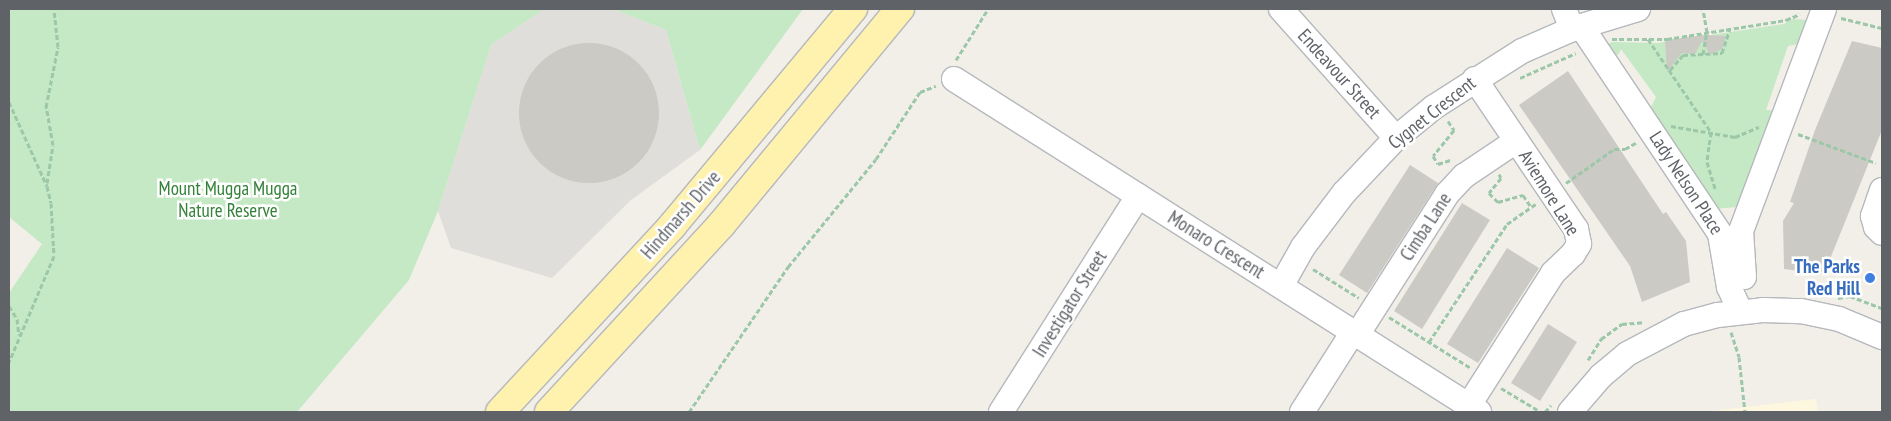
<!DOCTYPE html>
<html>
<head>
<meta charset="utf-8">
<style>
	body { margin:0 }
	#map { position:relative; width:1891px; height:421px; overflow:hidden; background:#f1efe8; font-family:"PT Sans Narrow",sans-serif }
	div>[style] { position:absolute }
	.commercial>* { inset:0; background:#fef7e0 }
	.industrial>* { inset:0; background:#e0deda }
	.green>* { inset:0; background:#c5e8c5 }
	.building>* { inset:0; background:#cccac5 }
	.round { border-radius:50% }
	.path>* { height:3px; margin-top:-1.5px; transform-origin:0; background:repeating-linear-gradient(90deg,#9cc7a9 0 5px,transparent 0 7.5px) }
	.roads { filter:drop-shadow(1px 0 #b5b8bc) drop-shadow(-1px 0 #b5b8bc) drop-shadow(0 1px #b5b8bc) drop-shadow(0 -1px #b5b8bc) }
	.minor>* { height:24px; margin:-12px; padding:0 12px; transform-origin:12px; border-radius:12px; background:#fff }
	.major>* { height:28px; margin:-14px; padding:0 14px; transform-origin:14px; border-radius:14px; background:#fff2af }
	.dots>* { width:14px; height:14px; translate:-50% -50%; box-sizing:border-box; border:2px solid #fff; border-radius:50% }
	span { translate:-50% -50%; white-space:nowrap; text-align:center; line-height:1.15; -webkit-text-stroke:5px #fff; paint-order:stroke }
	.street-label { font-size:19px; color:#5f6368 }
	.park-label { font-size:19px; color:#348238 }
	.shop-label { font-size:19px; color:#366cbe; font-weight:700 }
	.right { translate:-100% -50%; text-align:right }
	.frame { position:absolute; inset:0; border:10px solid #5f6368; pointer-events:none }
</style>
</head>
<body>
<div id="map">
	<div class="commercial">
		<i style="clip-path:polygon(1816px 399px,1818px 412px,1702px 412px)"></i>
	</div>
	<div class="industrial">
		<i style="clip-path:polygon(544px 9px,613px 9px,666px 30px,700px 150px,631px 200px,552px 278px,451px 248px,438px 211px,491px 45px)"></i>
	</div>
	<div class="green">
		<i style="clip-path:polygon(9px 9px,544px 9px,491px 45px,438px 211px,409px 280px,297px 412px,9px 412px,9px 293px,42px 244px,9px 217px)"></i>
		<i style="clip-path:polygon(613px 9px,803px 9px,700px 150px,666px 30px)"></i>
		<i style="clip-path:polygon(1793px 19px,1808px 20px,1805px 43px,1788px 46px,1766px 110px,1780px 111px,1745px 201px,1736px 207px,1715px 209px,1647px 115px,1656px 97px,1621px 49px,1618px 55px,1610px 56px,1606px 45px,1612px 42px,1658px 43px,1784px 24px)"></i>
	</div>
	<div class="building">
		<i style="clip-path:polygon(1705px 35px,1726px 36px,1722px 49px,1710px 55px,1702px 41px,1695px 54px,1682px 53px,1667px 72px,1665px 40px)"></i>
		<i style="clip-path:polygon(1852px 41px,1882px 48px,1882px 130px,1824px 274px,1784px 269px,1783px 221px,1794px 203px,1790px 202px,1815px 130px)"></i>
		<i class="round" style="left:519px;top:43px;width:140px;height:140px"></i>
		<i style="clip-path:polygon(1568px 71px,1663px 214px,1666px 212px,1686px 241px,1690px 282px,1642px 302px,1630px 266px,1519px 105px)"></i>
		<i style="clip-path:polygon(1410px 165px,1438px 183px,1367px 293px,1339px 275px)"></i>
		<i style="clip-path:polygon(1462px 203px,1490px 220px,1422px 329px,1394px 311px)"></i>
		<i style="clip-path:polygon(1507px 248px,1539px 268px,1478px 363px,1447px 344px)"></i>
		<i style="clip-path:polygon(1548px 324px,1577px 342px,1540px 401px,1511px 383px)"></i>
	</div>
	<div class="path">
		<i style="left:1841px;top:18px;width:42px;rotate:13.7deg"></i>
		<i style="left:1612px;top:39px;width:55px"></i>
		<i style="left:1667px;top:39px;width:121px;rotate:-9.1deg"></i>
		<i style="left:1786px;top:20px;width:15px;rotate:-23deg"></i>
		<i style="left:1648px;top:39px;width:112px;rotate:55.9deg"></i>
		<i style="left:1711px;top:132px;width:30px;rotate:98deg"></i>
		<i style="left:1707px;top:162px;width:28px;rotate:73deg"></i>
		<i style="left:1703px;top:54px;width:22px;rotate:-80deg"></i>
		<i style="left:1707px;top:32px;width:23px;rotate:-100deg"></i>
		<i style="left:956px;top:60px;width:60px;rotate:-57.9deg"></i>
		<i style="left:1670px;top:70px;width:20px;rotate:-49deg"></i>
		<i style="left:1683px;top:55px;width:39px;rotate:-3deg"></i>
		<i style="left:1722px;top:53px;width:26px;rotate:-72deg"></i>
		<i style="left:1520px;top:78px;width:61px;rotate:-24.1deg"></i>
		<i style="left:9px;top:102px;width:92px;rotate:65.7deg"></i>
		<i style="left:47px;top:186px;width:17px;rotate:77deg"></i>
		<i style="left:51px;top:203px;width:53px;rotate:86.8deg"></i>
		<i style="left:54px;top:256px;width:115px;rotate:113deg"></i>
		<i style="left:1448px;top:121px;width:11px;rotate:56deg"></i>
		<i style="left:1454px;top:130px;width:33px;rotate:129deg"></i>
		<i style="left:1433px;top:156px;width:9px;rotate:58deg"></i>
		<i style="left:1438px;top:164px;width:13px;rotate:-18deg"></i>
		<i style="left:1671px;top:126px;width:65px;rotate:9.8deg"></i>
		<i style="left:1735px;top:137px;width:26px;rotate:-23deg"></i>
		<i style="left:1798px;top:134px;width:83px;rotate:20.4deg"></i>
		<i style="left:1499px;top:174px;width:4px;rotate:63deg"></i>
		<i style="left:1501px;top:178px;width:19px;rotate:129deg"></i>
		<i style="left:1489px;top:193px;width:13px;rotate:45deg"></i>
		<i style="left:1498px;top:202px;width:26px;rotate:-16deg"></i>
		<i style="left:1523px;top:195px;width:14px;rotate:56deg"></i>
		<i style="left:47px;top:183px;width:38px;rotate:-81deg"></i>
		<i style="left:53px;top:145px;width:39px;rotate:-100deg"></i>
		<i style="left:46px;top:107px;width:61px;rotate:-78.7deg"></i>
		<i style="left:58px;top:47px;width:38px;rotate:-96deg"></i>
		<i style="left:1566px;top:183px;width:59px;rotate:-35.3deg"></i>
		<i style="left:1614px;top:149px;width:11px"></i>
		<i style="left:1625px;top:149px;width:14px;rotate:-30deg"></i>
		<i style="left:1313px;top:269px;width:54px;rotate:32.2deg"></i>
		<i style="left:1838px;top:298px;width:12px;rotate:-9deg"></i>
		<i style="left:1850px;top:296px;width:34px;rotate:21deg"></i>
		<i style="left:9px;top:306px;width:15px;rotate:58deg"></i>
		<i style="left:17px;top:319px;width:16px;rotate:83deg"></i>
		<i style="left:1389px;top:317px;width:97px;rotate:31.9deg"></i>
		<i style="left:1731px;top:332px;width:26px;rotate:72deg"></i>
		<i style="left:1739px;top:357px;width:55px;rotate:83.8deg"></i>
		<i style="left:1429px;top:342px;width:141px;rotate:-56.5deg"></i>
		<i style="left:1507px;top:224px;width:35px;rotate:-35deg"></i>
		<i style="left:1588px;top:360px;width:25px;rotate:-58deg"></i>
		<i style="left:1601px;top:339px;width:26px;rotate:-36deg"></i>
		<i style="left:1622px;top:324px;width:21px;rotate:-5deg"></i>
		<i style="left:1501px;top:388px;width:47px;rotate:31deg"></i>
		<i style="left:689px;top:412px;width:176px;rotate:-55.7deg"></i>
		<i style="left:788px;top:267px;width:139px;rotate:-50.8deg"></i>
		<i style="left:876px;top:159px;width:80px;rotate:-56.7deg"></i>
		<i style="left:920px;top:92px;width:17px;rotate:-21deg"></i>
		<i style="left:1545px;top:412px;width:9px;rotate:-49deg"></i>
	</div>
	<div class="roads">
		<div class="minor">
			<i style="left:1281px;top:9px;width:173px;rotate:48.3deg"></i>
			<i style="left:1564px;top:9px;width:22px;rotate:68deg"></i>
			<i style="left:1581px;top:26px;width:250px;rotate:56.2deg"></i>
			<i style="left:1720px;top:234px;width:54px;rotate:80.4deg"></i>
			<i style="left:1729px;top:287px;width:26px;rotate:65deg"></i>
			<i style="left:954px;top:79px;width:622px;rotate:32.39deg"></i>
			<i style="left:1882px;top:190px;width:28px;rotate:109deg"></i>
			<i style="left:1873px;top:216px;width:11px;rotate:75deg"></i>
			<i style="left:1876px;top:227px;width:8px;rotate:45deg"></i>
			<i style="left:1744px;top:277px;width:46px;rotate:-93.7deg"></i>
			<i style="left:1741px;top:231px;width:237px;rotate:-69.5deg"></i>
			<i style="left:1281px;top:286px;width:45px;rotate:-60.6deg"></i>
			<i style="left:1303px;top:247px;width:68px;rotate:-52.8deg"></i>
			<i style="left:1344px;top:193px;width:76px;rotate:-46.6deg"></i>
			<i style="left:1396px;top:138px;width:49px;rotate:-39.2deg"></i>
			<i style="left:1434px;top:107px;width:104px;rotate:-32.5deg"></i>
			<i style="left:1522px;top:51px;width:55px;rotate:-23.7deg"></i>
			<i style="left:1572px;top:29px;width:69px;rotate:-16.9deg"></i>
			<i style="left:1357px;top:335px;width:167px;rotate:-57.4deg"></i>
			<i style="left:1447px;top:194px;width:25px;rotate:-47deg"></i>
			<i style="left:1464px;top:176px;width:63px;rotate:-33.9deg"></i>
			<i style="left:1469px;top:405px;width:156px;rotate:-57.5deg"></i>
			<i style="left:1553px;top:273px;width:28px;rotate:-44deg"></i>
			<i style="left:1573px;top:254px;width:12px;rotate:-59deg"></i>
			<i style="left:1579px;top:244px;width:15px;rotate:-101deg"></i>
			<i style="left:1576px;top:229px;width:181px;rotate:-124deg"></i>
			<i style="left:1001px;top:412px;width:256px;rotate:-57.6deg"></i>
			<i style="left:1302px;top:412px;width:95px;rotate:-57.5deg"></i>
			<i style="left:1570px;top:412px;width:48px;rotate:-49.3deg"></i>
			<i style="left:1601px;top:376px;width:34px;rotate:-40deg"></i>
			<i style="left:1627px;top:354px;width:64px;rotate:-27.8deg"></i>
			<i style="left:1684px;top:324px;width:35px;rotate:-15deg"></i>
			<i style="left:1718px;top:315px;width:45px;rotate:-6.3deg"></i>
			<i style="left:1763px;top:310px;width:38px;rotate:2deg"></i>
			<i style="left:1801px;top:311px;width:39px;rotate:12deg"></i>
			<i style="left:1839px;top:319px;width:47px;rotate:22.7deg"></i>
		</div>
		<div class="major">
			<i style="left:500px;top:412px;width:253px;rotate:-47.2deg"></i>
			<i style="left:672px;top:226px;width:283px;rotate:-50.2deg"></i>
			<i style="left:549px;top:412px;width:254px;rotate:-47.4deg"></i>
			<i style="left:721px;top:225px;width:281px;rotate:-50.4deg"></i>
		</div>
	</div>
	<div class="dots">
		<i style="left:1870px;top:278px;background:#3f7fe0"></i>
	</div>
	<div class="street-label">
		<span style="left:1339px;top:74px;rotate:48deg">Endeavour Street</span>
		<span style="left:1432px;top:113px;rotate:-38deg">Cygnet Crescent</span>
		<span style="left:1686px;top:183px;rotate:57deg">Lady Nelson Place</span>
		<span style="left:1549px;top:193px;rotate:58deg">Aviemore Lane</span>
		<span style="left:681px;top:215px;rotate:-49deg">Hindmarsh Drive</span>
		<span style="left:1426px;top:227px;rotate:-57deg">Cimba Lane</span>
		<span style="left:1216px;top:245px;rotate:32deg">Monaro Crescent</span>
		<span style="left:1070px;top:304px;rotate:-58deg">Investigator Street</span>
	</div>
	<div class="park-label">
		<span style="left:228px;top:200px">Mount Mugga Mugga<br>Nature Reserve</span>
	</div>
	<div class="shop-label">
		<span class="right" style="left:1860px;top:278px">The Parks<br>Red Hill</span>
	</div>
	<div class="frame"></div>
</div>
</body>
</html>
